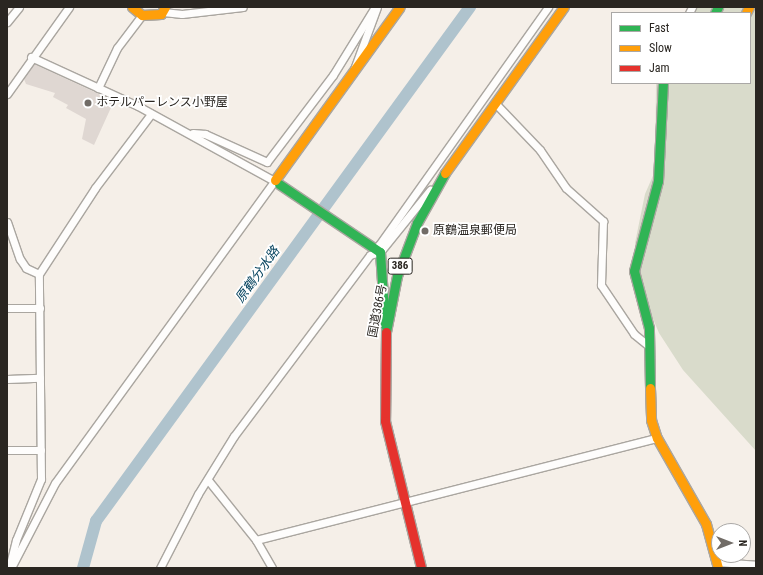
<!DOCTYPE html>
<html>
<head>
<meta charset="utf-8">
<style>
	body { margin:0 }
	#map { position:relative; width:763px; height:575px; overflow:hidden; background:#f5efe8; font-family:"Roboto Condensed","Noto Sans JP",sans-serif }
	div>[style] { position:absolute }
	.green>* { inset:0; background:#d9dbcb }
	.river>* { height:12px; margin:-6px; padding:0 6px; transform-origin:6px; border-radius:6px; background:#afc3cd }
	.building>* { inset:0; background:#dfd7d2 }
	.roads { filter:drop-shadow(1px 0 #aaa6a0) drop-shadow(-1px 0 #aaa6a0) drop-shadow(0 1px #aaa6a0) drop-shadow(0 -1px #aaa6a0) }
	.street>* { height:7px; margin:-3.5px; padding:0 3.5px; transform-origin:3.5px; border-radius:3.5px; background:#fefdfc }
	.fast>* { height:9px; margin:-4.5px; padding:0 4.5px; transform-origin:4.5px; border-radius:4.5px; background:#30b455 }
	.slow>* { height:9px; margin:-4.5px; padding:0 4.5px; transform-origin:4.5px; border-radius:4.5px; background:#ff9f0a }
	.jam>* { height:9px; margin:-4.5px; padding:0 4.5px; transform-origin:4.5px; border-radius:4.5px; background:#e5322d }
	.dots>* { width:11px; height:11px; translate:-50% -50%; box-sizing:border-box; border:2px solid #fff; border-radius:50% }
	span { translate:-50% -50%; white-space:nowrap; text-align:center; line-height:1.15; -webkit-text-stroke:3.5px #fff; paint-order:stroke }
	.shield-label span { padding:1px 3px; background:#fff; border:1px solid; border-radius:3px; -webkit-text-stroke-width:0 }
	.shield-label { font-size:11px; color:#2a2621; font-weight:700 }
	.poi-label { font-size:12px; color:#2a2621 }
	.left { translate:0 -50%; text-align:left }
	.street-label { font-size:12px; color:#2a2621 }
	.water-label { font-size:13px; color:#07445f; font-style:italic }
	.frame { position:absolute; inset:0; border:8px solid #2a2621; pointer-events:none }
	.legend { position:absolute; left:611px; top:12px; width:140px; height:72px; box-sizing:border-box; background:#fff; border:1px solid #aaa8a6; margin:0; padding:5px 7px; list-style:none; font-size:12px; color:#2a2621 }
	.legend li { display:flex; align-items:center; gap:8px; height:20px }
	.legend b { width:20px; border:1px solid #aaa8a6 }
	.north { position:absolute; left:711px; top:523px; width:40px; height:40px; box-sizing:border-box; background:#fff; border:1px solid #aaa8a6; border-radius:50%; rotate:90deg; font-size:11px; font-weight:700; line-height:16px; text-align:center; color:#2a2621 }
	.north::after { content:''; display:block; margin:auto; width:14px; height:18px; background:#716c67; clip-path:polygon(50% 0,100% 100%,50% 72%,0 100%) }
</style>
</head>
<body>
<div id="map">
	<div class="green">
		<i style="clip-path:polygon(692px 7px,756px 7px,756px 451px,683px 370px,659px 333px,645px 300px,635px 243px,645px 194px,655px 171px,656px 83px,750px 83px,750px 13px,685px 13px)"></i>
	</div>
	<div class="river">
		<i style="left:83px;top:568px;width:49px;rotate:-74.5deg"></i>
		<i style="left:96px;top:521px;width:636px;rotate:-53.96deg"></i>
	</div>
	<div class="building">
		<i style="clip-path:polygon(34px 64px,114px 101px,94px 145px,82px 139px,86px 119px,66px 108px,68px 105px,53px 97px,55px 93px,26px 84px,24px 79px)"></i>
	</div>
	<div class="roads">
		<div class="street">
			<i style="left:163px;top:12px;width:19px;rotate:6deg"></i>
			<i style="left:182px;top:14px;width:61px;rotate:-6.5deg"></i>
			<i style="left:689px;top:13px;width:7px;rotate:-63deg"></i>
			<i style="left:7px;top:22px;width:19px;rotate:-51deg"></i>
			<i style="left:31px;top:57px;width:118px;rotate:24.6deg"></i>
			<i style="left:138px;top:106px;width:160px;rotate:28.8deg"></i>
			<i style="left:353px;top:72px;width:69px;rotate:-69.7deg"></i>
			<i style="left:98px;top:88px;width:44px;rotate:-64.6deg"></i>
			<i style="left:117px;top:48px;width:41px;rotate:-52.9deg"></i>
			<i style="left:7px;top:94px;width:107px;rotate:-54.5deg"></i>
			<i style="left:495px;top:103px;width:65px;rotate:46.2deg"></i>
			<i style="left:540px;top:150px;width:46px;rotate:55.6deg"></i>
			<i style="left:566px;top:188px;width:50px;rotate:41.7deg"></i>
			<i style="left:603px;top:221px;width:64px;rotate:91.8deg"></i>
			<i style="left:601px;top:285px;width:59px;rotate:56deg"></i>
			<i style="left:634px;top:334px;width:19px;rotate:39deg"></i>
			<i style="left:193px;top:133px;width:12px;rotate:5deg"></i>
			<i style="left:205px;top:134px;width:68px;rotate:24.3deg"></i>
			<i style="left:267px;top:162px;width:109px;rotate:-52.8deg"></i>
			<i style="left:333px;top:75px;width:80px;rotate:-58.3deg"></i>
			<i style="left:7px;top:222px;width:39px;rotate:71deg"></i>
			<i style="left:20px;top:259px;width:11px;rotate:56deg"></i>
			<i style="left:26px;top:268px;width:14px;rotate:25deg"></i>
			<i style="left:380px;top:252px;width:7px;rotate:-98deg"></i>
			<i style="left:379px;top:245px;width:292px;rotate:-54.6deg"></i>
			<i style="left:7px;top:308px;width:33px"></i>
			<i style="left:7px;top:379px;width:33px;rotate:-2deg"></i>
			<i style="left:7px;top:450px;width:34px"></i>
			<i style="left:208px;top:480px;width:77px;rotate:51.3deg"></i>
			<i style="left:256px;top:540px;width:32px;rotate:60deg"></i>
			<i style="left:256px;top:540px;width:414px;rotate:-14.3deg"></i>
			<i style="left:717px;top:562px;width:39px;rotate:4deg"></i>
			<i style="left:12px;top:566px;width:93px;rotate:-62.6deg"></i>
			<i style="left:55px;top:483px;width:374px;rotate:-54deg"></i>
			<i style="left:9px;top:568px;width:29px;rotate:-76deg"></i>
			<i style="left:16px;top:540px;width:66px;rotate:-67.7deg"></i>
			<i style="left:41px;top:479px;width:205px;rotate:-90.6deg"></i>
			<i style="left:39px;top:274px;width:103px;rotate:-56.9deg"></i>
			<i style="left:95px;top:188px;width:93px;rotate:-52.9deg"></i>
			<i style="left:160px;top:568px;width:83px;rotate:-62.8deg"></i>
			<i style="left:198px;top:494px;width:68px;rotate:-58.2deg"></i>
			<i style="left:234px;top:436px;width:226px;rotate:-53.1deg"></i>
			<i style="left:370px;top:255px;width:10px;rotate:-17deg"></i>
			<i style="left:380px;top:252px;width:80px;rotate:-51.1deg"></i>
		</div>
		<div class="fast">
			<i style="left:715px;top:13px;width:7px;rotate:-63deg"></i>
			<i style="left:279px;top:184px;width:122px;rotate:34deg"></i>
			<i style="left:380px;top:252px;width:73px;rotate:86.1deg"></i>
			<i style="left:386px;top:332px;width:57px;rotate:-78.9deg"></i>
			<i style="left:397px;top:276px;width:57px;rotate:-69.3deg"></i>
			<i style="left:417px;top:223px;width:57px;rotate:-60.8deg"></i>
			<i style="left:650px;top:388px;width:60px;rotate:-91deg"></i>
			<i style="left:649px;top:328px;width:59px;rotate:-104.7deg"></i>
			<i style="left:634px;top:271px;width:93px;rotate:-75.1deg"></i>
			<i style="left:658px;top:181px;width:98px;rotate:-87.1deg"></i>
		</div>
		<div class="slow">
			<i style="left:132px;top:7px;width:13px;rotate:39deg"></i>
			<i style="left:142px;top:15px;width:19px;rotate:-3deg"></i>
			<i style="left:161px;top:14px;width:8px;rotate:-60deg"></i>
			<i style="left:746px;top:13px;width:7px;rotate:-63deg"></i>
			<i style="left:445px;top:173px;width:204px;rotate:-54.4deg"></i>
			<i style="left:275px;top:180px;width:213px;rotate:-54.2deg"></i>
			<i style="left:650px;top:388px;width:32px;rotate:88deg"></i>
			<i style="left:651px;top:420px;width:19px;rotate:72deg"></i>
			<i style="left:657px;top:438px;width:99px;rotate:60.3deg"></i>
			<i style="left:706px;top:524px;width:46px;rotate:74.7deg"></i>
		</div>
		<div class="jam">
			<i style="left:386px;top:332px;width:89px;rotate:90.6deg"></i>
			<i style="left:385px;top:421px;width:151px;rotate:76.2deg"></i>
		</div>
	</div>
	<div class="dots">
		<i style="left:88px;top:103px;background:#716c67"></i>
		<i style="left:425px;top:231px;background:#716c67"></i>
	</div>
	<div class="shield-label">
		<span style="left:400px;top:266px">386</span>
	</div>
	<div class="poi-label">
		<span class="left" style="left:96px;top:103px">ホテルパーレンス小野屋</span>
		<span class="left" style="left:433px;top:231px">原鶴温泉郵便局</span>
	</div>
	<div class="street-label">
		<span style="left:378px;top:311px;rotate:-79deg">国道386号</span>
	</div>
	<div class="water-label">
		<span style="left:258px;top:275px;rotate:-54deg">原鶴分水路</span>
	</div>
	<div class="frame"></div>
	<ul class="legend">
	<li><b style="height:5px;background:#30b455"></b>Fast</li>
	<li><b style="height:5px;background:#ff9f0a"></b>Slow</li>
	<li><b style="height:5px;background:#e5322d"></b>Jam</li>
	</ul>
	<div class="north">N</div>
</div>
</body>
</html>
